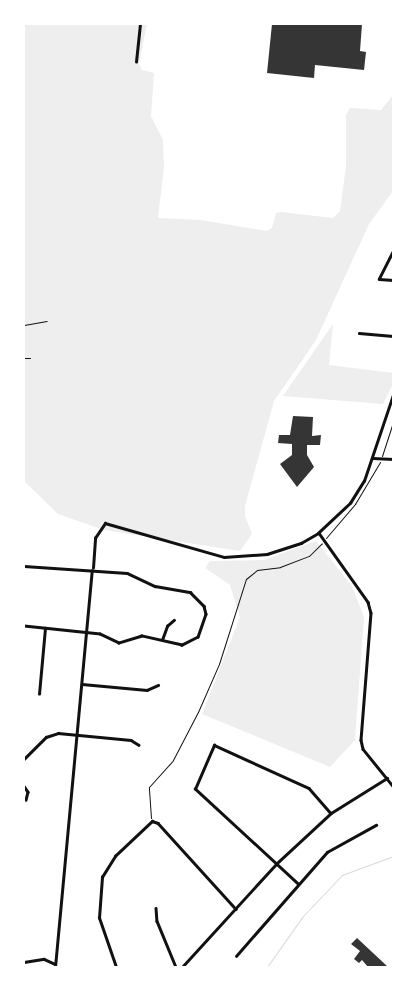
<!DOCTYPE html>
<html>
<head>
<meta charset="utf-8">
<style>
	body { margin:0 }
	#map { position:relative; width:417px; height:991px; overflow:hidden; background:#fff; font-family:Cabin,sans-serif }
	div>[style] { position:absolute }
	.green>* { inset:0; background:#eee }
	.stream>* { height:1px; margin:-0.5px; padding:0 0.5px; transform-origin:0.5px; border-radius:0.5px; background:#d9d9d9 }
	.building>* { inset:0; background:#353535 }
	.path>* { height:1px; margin:-0.5px; padding:0 0.5px; transform-origin:0.5px; border-radius:0.5px; background:#111 }
	.minor>* { height:2.5px; margin:-1.25px; padding:0 1.25px; transform-origin:1.25px; border-radius:1.25px; background:#111 }
	.tertiary>* { height:2.5px; margin:-1.25px; padding:0 1.25px; transform-origin:1.25px; border-radius:1.25px; background:#111 }
	span { translate:-50% -50%; white-space:nowrap; text-align:center; line-height:1.15; -webkit-text-stroke:5px #fff; paint-order:stroke }
	.frame { position:absolute; inset:0; border:25px solid #fff; pointer-events:none }
</style>
</head>
<body>
<div id="map">
	<div class="green">
		<i style="clip-path:polygon(24px 24px,147px 24px,139px 63px,142px 70px,154px 73px,151px 116px,163px 140px,164px 167px,158px 218px,201px 220px,267px 231px,272px 228px,276px 213px,281px 212px,333px 218px,340px 211px,346px 166px,346px 115px,350px 108px,381px 110px,393px 95px,393px 191px,369px 224px,316px 340px,274px 401px,245px 506px,245px 516px,252px 534px,240px 551px,104px 530px,58px 514px,24px 481px)"></i>
		<i style="clip-path:polygon(333px 324px,329px 365px,393px 373px,393px 384px,383px 404px,283px 396px)"></i>
		<i style="clip-path:polygon(316px 541px,352px 586px,364px 617px,355px 740px,330px 767px,202px 714px,240px 617px,230px 585px,205px 568px,210px 561px,264px 560px)"></i>
	</div>
	<div class="stream">
		<i style="left:267px;top:967px;width:62px;rotate:-54.8deg"></i>
		<i style="left:303px;top:916px;width:57px;rotate:-46.4deg"></i>
		<i style="left:342px;top:875px;width:54px;rotate:-20.4deg"></i>
	</div>
	<div class="building">
		<i style="clip-path:polygon(272px 24px,362px 24px,360px 51px,366px 52px,364px 70px,315px 65px,314px 78px,267px 73px)"></i>
		<i style="clip-path:polygon(293px 416px,313px 417px,312px 436px,321px 435px,320px 445px,307px 445px,307px 455px,314px 467px,297px 487px,280px 464px,292px 455px,292px 444px,278px 443px,279px 435px,290px 435px)"></i>
		<i style="clip-path:polygon(357px 938px,387px 966px,385px 967px,368px 967px,362px 960px,359px 963px,354px 959px,360px 951px,351px 944px)"></i>
	</div>
	<div class="path">
		<i style="left:24px;top:325px;width:23px;rotate:-10deg"></i>
		<i style="left:24px;top:358px;width:6px"></i>
		<i style="left:382px;top:456px;width:36px;rotate:-72deg"></i>
		<i style="left:326px;top:538px;width:45px;rotate:-49.5deg"></i>
		<i style="left:355px;top:504px;width:49px;rotate:-59.2deg"></i>
		<i style="left:151px;top:818px;width:31px;rotate:-94deg"></i>
		<i style="left:149px;top:787px;width:36px;rotate:-48deg"></i>
		<i style="left:173px;top:760px;width:54px;rotate:-62.5deg"></i>
		<i style="left:198px;top:712px;width:52px;rotate:-66.4deg"></i>
		<i style="left:219px;top:664px;width:89px;rotate:-72.4deg"></i>
		<i style="left:246px;top:579px;width:14px;rotate:-39deg"></i>
		<i style="left:257px;top:570px;width:23px;rotate:-7deg"></i>
		<i style="left:280px;top:567px;width:31px;rotate:-21deg"></i>
		<i style="left:309px;top:556px;width:18px;rotate:-45deg"></i>
	</div>
	<div class="minor">
		<i style="left:136px;top:62px;width:38px;rotate:-84deg"></i>
		<i style="left:393px;top:252px;width:30px;rotate:117deg"></i>
		<i style="left:379px;top:279px;width:14px;rotate:4deg"></i>
		<i style="left:359px;top:333px;width:34px;rotate:5deg"></i>
		<i style="left:373px;top:458px;width:20px;rotate:3deg"></i>
		<i style="left:24px;top:566px;width:103px;rotate:3.9deg"></i>
		<i style="left:127px;top:573px;width:31px;rotate:25deg"></i>
		<i style="left:155px;top:586px;width:36px;rotate:10deg"></i>
		<i style="left:190px;top:592px;width:20px;rotate:45deg"></i>
		<i style="left:204px;top:606px;width:8px;rotate:76deg"></i>
		<i style="left:206px;top:614px;width:24px;rotate:109deg"></i>
		<i style="left:198px;top:637px;width:18px;rotate:153deg"></i>
		<i style="left:182px;top:645px;width:41px;rotate:-167.3deg"></i>
		<i style="left:142px;top:636px;width:24px;rotate:163deg"></i>
		<i style="left:119px;top:643px;width:21px;rotate:-155deg"></i>
		<i style="left:100px;top:634px;width:76px;rotate:-174deg"></i>
		<i style="left:162px;top:640px;width:15px;rotate:-70deg"></i>
		<i style="left:167px;top:626px;width:9px;rotate:-41deg"></i>
		<i style="left:82px;top:684px;width:65px;rotate:5.3deg"></i>
		<i style="left:147px;top:690px;width:12px;rotate:-24deg"></i>
		<i style="left:39px;top:694px;width:66px;rotate:-84.8deg"></i>
		<i style="left:24px;top:759px;width:31px;rotate:-45deg"></i>
		<i style="left:46px;top:737px;width:13px;rotate:-18deg"></i>
		<i style="left:58px;top:733px;width:73px;rotate:5.5deg"></i>
		<i style="left:131px;top:740px;width:9px;rotate:32deg"></i>
		<i style="left:24px;top:786px;width:7px;rotate:56deg"></i>
		<i style="left:28px;top:792px;width:8px;rotate:104deg"></i>
		<i style="left:298px;top:884px;width:140px;rotate:-137.3deg"></i>
		<i style="left:195px;top:789px;width:48px;rotate:-66.6deg"></i>
		<i style="left:214px;top:745px;width:104px;rotate:24.4deg"></i>
		<i style="left:309px;top:788px;width:33px;rotate:49deg"></i>
		<i style="left:156px;top:908px;width:13px;rotate:86deg"></i>
		<i style="left:157px;top:921px;width:50px;rotate:67.6deg"></i>
		<i style="left:236px;top:956px;width:138px;rotate:-48.8deg"></i>
		<i style="left:327px;top:852px;width:56px;rotate:-28.9deg"></i>
		<i style="left:24px;top:962px;width:20px;rotate:-9deg"></i>
		<i style="left:44px;top:959px;width:12px;rotate:24deg"></i>
		<i style="left:116px;top:967px;width:52px;rotate:-109.1deg"></i>
		<i style="left:99px;top:918px;width:41px;rotate:-85.8deg"></i>
		<i style="left:102px;top:877px;width:25px;rotate:-58deg"></i>
		<i style="left:115px;top:856px;width:51px;rotate:-43.4deg"></i>
		<i style="left:152px;top:821px;width:6px;rotate:18deg"></i>
		<i style="left:158px;top:823px;width:116px;rotate:47.8deg"></i>
		<i style="left:182px;top:967px;width:139px;rotate:-47.6deg"></i>
		<i style="left:276px;top:864px;width:75px;rotate:-42.8deg"></i>
		<i style="left:331px;top:813px;width:66px;rotate:-32deg"></i>
	</div>
	<div class="tertiary">
		<i style="left:319px;top:533px;width:85px;rotate:54.6deg"></i>
		<i style="left:368px;top:602px;width:11px;rotate:75deg"></i>
		<i style="left:371px;top:613px;width:127px;rotate:94.5deg"></i>
		<i style="left:361px;top:740px;width:9px;rotate:77deg"></i>
		<i style="left:363px;top:749px;width:48px;rotate:51deg"></i>
		<i style="left:93px;top:568px;width:30px;rotate:-86deg"></i>
		<i style="left:95px;top:538px;width:18px;rotate:-56deg"></i>
		<i style="left:105px;top:523px;width:124px;rotate:15.9deg"></i>
		<i style="left:224px;top:557px;width:43px;rotate:-4deg"></i>
		<i style="left:267px;top:554px;width:36px;rotate:-18deg"></i>
		<i style="left:301px;top:543px;width:20px;rotate:-30deg"></i>
		<i style="left:318px;top:533px;width:44px;rotate:-43.2deg"></i>
		<i style="left:350px;top:503px;width:26px;rotate:-58deg"></i>
		<i style="left:364px;top:481px;width:91px;rotate:-71.4deg"></i>
		<i style="left:55px;top:967px;width:398px;rotate:-84.7deg"></i>
	</div>
	<div class="frame"></div>
</div>
</body>
</html>
